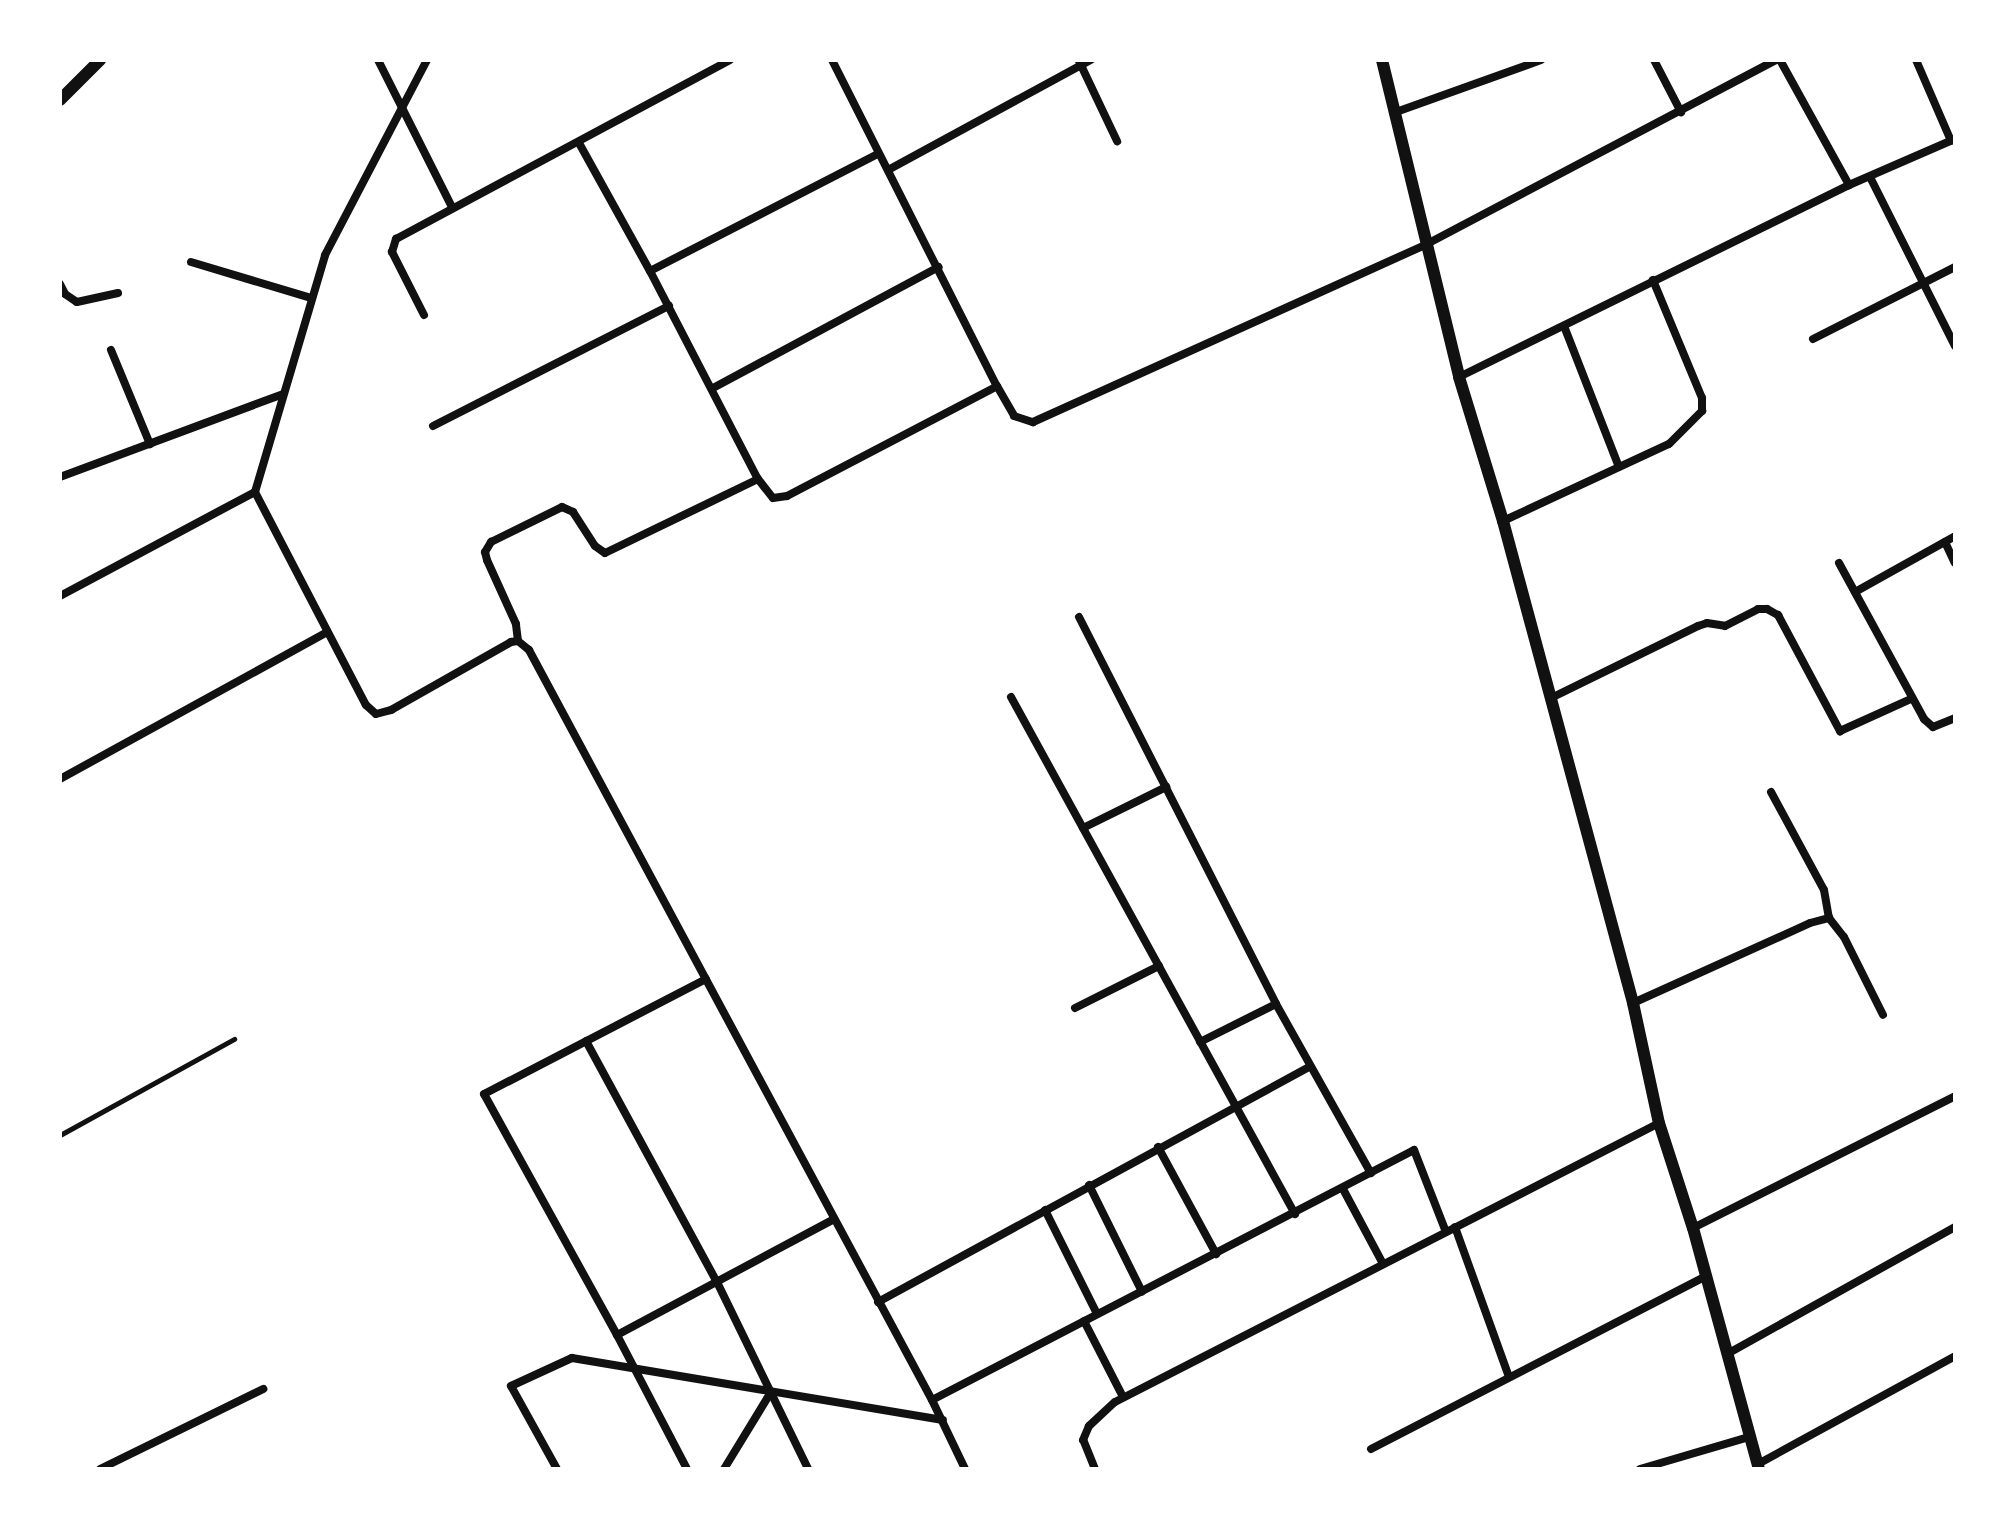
<!DOCTYPE html>
<html>
<head>
<meta charset="utf-8">
<style>
	body { margin:0 }
	#map { position:relative; width:2015px; height:1529px; overflow:hidden; background:#fff; font-family:Karla,sans-serif }
	div>[style] { position:absolute }
	.service>* { height:5px; margin:-2.5px; padding:0 2.5px; transform-origin:2.5px; border-radius:2.5px; background:#111 }
	.minor>* { height:8px; margin:-4px; padding:0 4px; transform-origin:4px; border-radius:4px; background:#111 }
	.tertiary>* { height:12px; margin:-6px; padding:0 6px; transform-origin:6px; border-radius:6px; background:#111 }
	span { translate:-50% -50%; white-space:nowrap; text-align:center; line-height:1.15; -webkit-text-stroke:6px #fff; paint-order:stroke }
	.frame { position:absolute; inset:0; border:62px solid #fff; pointer-events:none }
</style>
</head>
<body>
<div id="map">
	<div class="service">
		<i style="left:60px;top:1135px;width:199px;rotate:-28.9deg"></i>
	</div>
	<div class="minor">
		<i style="left:378px;top:60px;width:165px;rotate:63.3deg"></i>
		<i style="left:832px;top:60px;width:365px;rotate:63.2deg"></i>
		<i style="left:997px;top:386px;width:34px;rotate:60deg"></i>
		<i style="left:1014px;top:416px;width:20px;rotate:18deg"></i>
		<i style="left:1033px;top:422px;width:430px;rotate:-24.3deg"></i>
		<i style="left:1425px;top:245px;width:397px;rotate:-27.8deg"></i>
		<i style="left:1654px;top:60px;width:59px;rotate:62.6deg"></i>
		<i style="left:1780px;top:60px;width:143px;rotate:61.1deg"></i>
		<i style="left:1916px;top:60px;width:88px;rotate:66.6deg"></i>
		<i style="left:1079px;top:61px;width:89px;rotate:64.6deg"></i>
		<i style="left:1396px;top:112px;width:154px;rotate:-19.7deg"></i>
		<i style="left:579px;top:143px;width:146px;rotate:61deg"></i>
		<i style="left:650px;top:271px;width:234px;rotate:62.6deg"></i>
		<i style="left:758px;top:479px;width:24px;rotate:52deg"></i>
		<i style="left:773px;top:498px;width:14px;rotate:-8deg"></i>
		<i style="left:787px;top:496px;width:237px;rotate:-27.6deg"></i>
		<i style="left:888px;top:170px;width:231px;rotate:-28.5deg"></i>
		<i style="left:1870px;top:177px;width:189px;rotate:63.3deg"></i>
		<i style="left:191px;top:262px;width:125px;rotate:16.7deg"></i>
		<i style="left:650px;top:271px;width:256px;rotate:-27.2deg"></i>
		<i style="left:60px;top:284px;width:11px;rotate:63deg"></i>
		<i style="left:65px;top:294px;width:14px;rotate:34deg"></i>
		<i style="left:77px;top:302px;width:42px;rotate:-12.4deg"></i>
		<i style="left:424px;top:315px;width:71px;rotate:-116.9deg"></i>
		<i style="left:392px;top:252px;width:14px;rotate:-73deg"></i>
		<i style="left:396px;top:239px;width:379px;rotate:-28.2deg"></i>
		<i style="left:1564px;top:326px;width:151px;rotate:68.7deg"></i>
		<i style="left:1813px;top:339px;width:159px;rotate:-26.9deg"></i>
		<i style="left:111px;top:350px;width:102px;rotate:67.5deg"></i>
		<i style="left:1459px;top:377px;width:435px;rotate:-26.2deg"></i>
		<i style="left:1849px;top:185px;width:116px;rotate:-23.5deg"></i>
		<i style="left:713px;top:388px;width:256px;rotate:-28.2deg"></i>
		<i style="left:433px;top:426px;width:265px;rotate:-27deg"></i>
		<i style="left:60px;top:477px;width:236px;rotate:-20.4deg"></i>
		<i style="left:255px;top:492px;width:240px;rotate:62.5deg"></i>
		<i style="left:366px;top:705px;width:13px;rotate:42deg"></i>
		<i style="left:376px;top:714px;width:16px;rotate:-15deg"></i>
		<i style="left:391px;top:710px;width:138px;rotate:-29.5deg"></i>
		<i style="left:511px;top:642px;width:7px;rotate:-8deg"></i>
		<i style="left:518px;top:641px;width:14px;rotate:39deg"></i>
		<i style="left:529px;top:650px;width:851px;rotate:61.75deg"></i>
		<i style="left:932px;top:1400px;width:76px;rotate:64.4deg"></i>
		<i style="left:1503px;top:521px;width:183px;rotate:-24.9deg"></i>
		<i style="left:1669px;top:444px;width:47px;rotate:-45deg"></i>
		<i style="left:1702px;top:411px;width:13px;rotate:-90deg"></i>
		<i style="left:1702px;top:398px;width:128px;rotate:-112.6deg"></i>
		<i style="left:1945px;top:542px;width:23px;rotate:65deg"></i>
		<i style="left:1839px;top:563px;width:178px;rotate:61.4deg"></i>
		<i style="left:1924px;top:719px;width:12px;rotate:42deg"></i>
		<i style="left:1933px;top:727px;width:24px;rotate:-22deg"></i>
		<i style="left:1855px;top:592px;width:115px;rotate:-29.2deg"></i>
		<i style="left:60px;top:596px;width:221px;rotate:-28.1deg"></i>
		<i style="left:255px;top:492px;width:247px;rotate:-73.5deg"></i>
		<i style="left:325px;top:255px;width:220px;rotate:-62.4deg"></i>
		<i style="left:1079px;top:617px;width:434px;rotate:63deg"></i>
		<i style="left:1276px;top:1004px;width:194px;rotate:60.7deg"></i>
		<i style="left:518px;top:641px;width:17px;rotate:-97deg"></i>
		<i style="left:516px;top:624px;width:70px;rotate:-114.4deg"></i>
		<i style="left:487px;top:560px;width:8px;rotate:-104deg"></i>
		<i style="left:485px;top:552px;width:12px;rotate:-59deg"></i>
		<i style="left:491px;top:542px;width:79px;rotate:-26.2deg"></i>
		<i style="left:562px;top:507px;width:12px;rotate:24deg"></i>
		<i style="left:573px;top:512px;width:40px;rotate:57.1deg"></i>
		<i style="left:595px;top:546px;width:12px;rotate:35deg"></i>
		<i style="left:605px;top:553px;width:170px;rotate:-25.8deg"></i>
		<i style="left:1011px;top:697px;width:590px;rotate:61.22deg"></i>
		<i style="left:1551px;top:698px;width:164px;rotate:-26.1deg"></i>
		<i style="left:1698px;top:626px;width:9px;rotate:-18deg"></i>
		<i style="left:1707px;top:623px;width:18px;rotate:9deg"></i>
		<i style="left:1725px;top:626px;width:37px;rotate:-27deg"></i>
		<i style="left:1758px;top:609px;width:9px"></i>
		<i style="left:1767px;top:609px;width:13px;rotate:29deg"></i>
		<i style="left:1778px;top:615px;width:132px;rotate:61.9deg"></i>
		<i style="left:1840px;top:731px;width:78px;rotate:-24.3deg"></i>
		<i style="left:60px;top:779px;width:305px;rotate:-28.8deg"></i>
		<i style="left:1771px;top:792px;width:111px;rotate:61.6deg"></i>
		<i style="left:1824px;top:890px;width:28px;rotate:80deg"></i>
		<i style="left:1083px;top:828px;width:93px;rotate:-26.3deg"></i>
		<i style="left:706px;top:979px;width:250px;rotate:152.6deg"></i>
		<i style="left:484px;top:1094px;width:275px;rotate:61.1deg"></i>
		<i style="left:617px;top:1335px;width:246px;rotate:-28.1deg"></i>
		<i style="left:1633px;top:1003px;width:194px;rotate:-24.3deg"></i>
		<i style="left:1810px;top:923px;width:20px;rotate:-15deg"></i>
		<i style="left:1829px;top:918px;width:24px;rotate:52deg"></i>
		<i style="left:1844px;top:937px;width:87px;rotate:63.4deg"></i>
		<i style="left:1075px;top:1008px;width:94px;rotate:-26.6deg"></i>
		<i style="left:586px;top:1041px;width:272px;rotate:61.5deg"></i>
		<i style="left:716px;top:1280px;width:210px;rotate:64deg"></i>
		<i style="left:1200px;top:1042px;width:85px;rotate:-26.6deg"></i>
		<i style="left:1158px;top:1147px;width:122px;rotate:61.5deg"></i>
		<i style="left:1089px;top:1185px;width:119px;rotate:63.6deg"></i>
		<i style="left:1343px;top:1189px;width:85px;rotate:61.9deg"></i>
		<i style="left:1045px;top:1210px;width:116px;rotate:63.4deg"></i>
		<i style="left:1455px;top:1227px;width:159px;rotate:70.2deg"></i>
		<i style="left:1693px;top:1228px;width:293px;rotate:-26.7deg"></i>
		<i style="left:878px;top:1302px;width:492px;rotate:-28.6deg"></i>
		<i style="left:1084px;top:1321px;width:85px;rotate:62.8deg"></i>
		<i style="left:617px;top:1335px;width:151px;rotate:62.4deg"></i>
		<i style="left:1727px;top:1354px;width:261px;rotate:-29.1deg"></i>
		<i style="left:932px;top:1400px;width:543px;rotate:-27.41deg"></i>
		<i style="left:1414px;top:1150px;width:88px;rotate:68.7deg"></i>
		<i style="left:1371px;top:1449px;width:377px;rotate:-27.3deg"></i>
		<i style="left:1758px;top:1464px;width:225px;rotate:-28.7deg"></i>
		<i style="left:100px;top:1469px;width:182px;rotate:-26.1deg"></i>
		<i style="left:557px;top:1469px;width:95px;rotate:-119deg"></i>
		<i style="left:511px;top:1386px;width:67px;rotate:-24.7deg"></i>
		<i style="left:572px;top:1358px;width:376px;rotate:9.5deg"></i>
		<i style="left:724px;top:1469px;width:90px;rotate:-58.6deg"></i>
		<i style="left:1095px;top:1469px;width:31px;rotate:-112deg"></i>
		<i style="left:1083px;top:1440px;width:15px;rotate:-67deg"></i>
		<i style="left:1089px;top:1426px;width:35px;rotate:-43deg"></i>
		<i style="left:1115px;top:1402px;width:611px;rotate:-27.15deg"></i>
		<i style="left:1640px;top:1469px;width:114px;rotate:-16.4deg"></i>
	</div>
	<div class="tertiary">
		<i style="left:1382px;top:60px;width:326px;rotate:76.3deg"></i>
		<i style="left:1459px;top:377px;width:151px;rotate:73deg"></i>
		<i style="left:1503px;top:521px;width:499px;rotate:74.9deg"></i>
		<i style="left:1633px;top:1003px;width:123px;rotate:77.8deg"></i>
		<i style="left:1659px;top:1123px;width:110px;rotate:72.1deg"></i>
		<i style="left:1693px;top:1228px;width:250px;rotate:74.7deg"></i>
		<i style="left:60px;top:100px;width:57px;rotate:-45deg"></i>
	</div>
	<div class="frame"></div>
</div>
</body>
</html>
